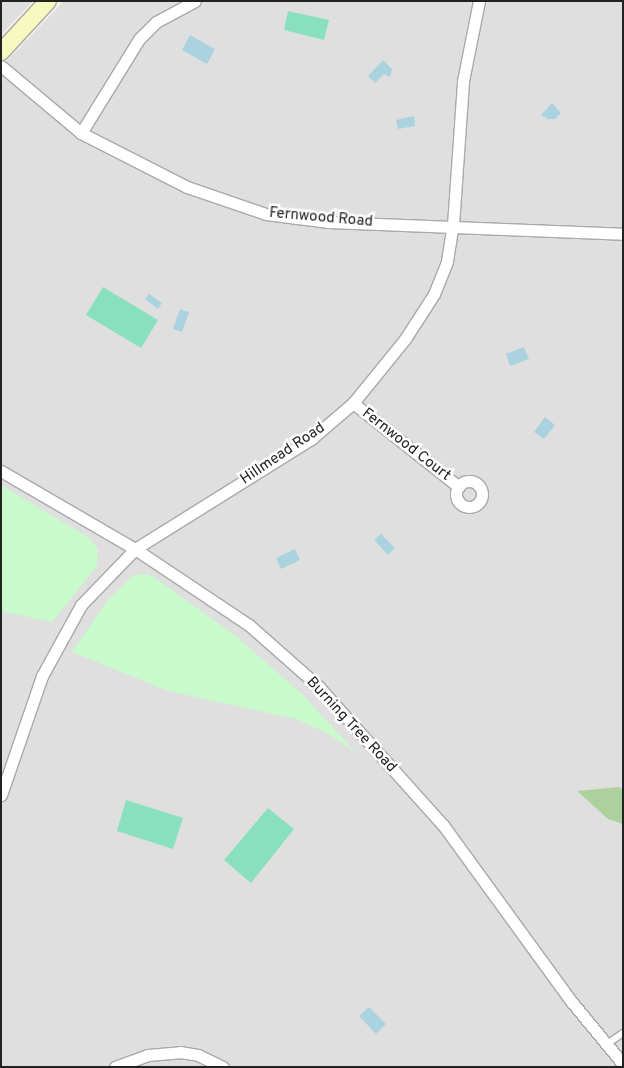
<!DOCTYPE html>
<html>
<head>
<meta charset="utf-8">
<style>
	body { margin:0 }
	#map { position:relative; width:624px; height:1068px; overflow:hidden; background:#f2efe9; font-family:Overpass,sans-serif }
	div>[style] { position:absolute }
	.residential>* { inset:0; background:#e0dfdf }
	.forest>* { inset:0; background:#add19e }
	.park>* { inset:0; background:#c8facc }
	.pitch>* { inset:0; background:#88e0be }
	.water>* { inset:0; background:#aad3df }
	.roads { filter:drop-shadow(1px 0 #a9a9a9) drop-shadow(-1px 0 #a9a9a9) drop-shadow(0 1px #a9a9a9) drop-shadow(0 -1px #a9a9a9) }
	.service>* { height:5.5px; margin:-2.75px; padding:0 2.75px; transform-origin:2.75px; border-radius:2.75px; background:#fff }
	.minor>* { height:11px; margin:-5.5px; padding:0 5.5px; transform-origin:5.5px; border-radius:5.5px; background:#fff }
	.minor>.ring { margin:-5.5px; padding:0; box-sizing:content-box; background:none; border:11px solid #fff; border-radius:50% }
	.secondary>* { height:16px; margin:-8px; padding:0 8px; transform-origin:8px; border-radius:8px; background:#f7fabf }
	span { translate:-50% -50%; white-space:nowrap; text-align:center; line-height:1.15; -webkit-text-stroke:5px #fff; paint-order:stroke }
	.street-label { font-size:15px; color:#222 }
	.frame { position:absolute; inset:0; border:2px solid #222; pointer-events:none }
</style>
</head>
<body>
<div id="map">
	<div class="residential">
		<i style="clip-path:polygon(1px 1px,33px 1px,1px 35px)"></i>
		<i style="clip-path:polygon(64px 1px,623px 1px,623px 1067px,1px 1067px,1px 67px)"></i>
	</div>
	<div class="forest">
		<i style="clip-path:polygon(619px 787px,623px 789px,623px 824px,608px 819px,577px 791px)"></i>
	</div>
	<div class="park">
		<i style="clip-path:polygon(1px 485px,88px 537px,98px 549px,97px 566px,52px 622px,1px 611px)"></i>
		<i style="clip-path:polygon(135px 574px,151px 575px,237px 637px,302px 694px,357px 754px,331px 735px,296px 719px,168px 691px,72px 652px,107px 601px)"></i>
	</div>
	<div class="pitch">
		<i style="clip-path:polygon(288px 11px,329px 20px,324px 40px,284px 30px)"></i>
		<i style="clip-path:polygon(103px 287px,158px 320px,141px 348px,86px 315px)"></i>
		<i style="clip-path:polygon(126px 800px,183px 818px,173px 849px,117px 831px)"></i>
		<i style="clip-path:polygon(268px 808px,294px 829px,251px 883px,224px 860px)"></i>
	</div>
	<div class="water">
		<i style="clip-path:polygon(190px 35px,215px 49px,207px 64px,182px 50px)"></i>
		<i style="clip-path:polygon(383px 60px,392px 69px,390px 77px,384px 74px,375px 83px,368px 76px)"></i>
		<i style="clip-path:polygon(552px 103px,561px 113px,555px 119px,548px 119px,541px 115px)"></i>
		<i style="clip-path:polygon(414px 116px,415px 126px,398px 129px,396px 120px)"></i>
		<i style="clip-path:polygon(149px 294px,162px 303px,158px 309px,145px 299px)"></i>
		<i style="clip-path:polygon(180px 309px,189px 312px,182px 332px,173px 329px)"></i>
		<i style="clip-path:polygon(524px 347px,529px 359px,510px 366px,506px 354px)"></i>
		<i style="clip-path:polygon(545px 417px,555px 425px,544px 439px,534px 432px)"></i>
		<i style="clip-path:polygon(381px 534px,395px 548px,388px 555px,374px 540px)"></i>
		<i style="clip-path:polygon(295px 549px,300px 560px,281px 569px,276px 558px)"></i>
		<i style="clip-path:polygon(369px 1007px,386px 1024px,376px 1034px,359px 1016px)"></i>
	</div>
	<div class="roads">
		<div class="service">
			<i style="left:606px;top:1045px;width:21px;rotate:-35deg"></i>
		</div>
		<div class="minor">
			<i style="left:1px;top:66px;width:104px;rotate:39.9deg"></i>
			<i style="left:81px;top:133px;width:119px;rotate:27deg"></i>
			<i style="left:187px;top:187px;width:83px;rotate:18.9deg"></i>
			<i style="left:266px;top:214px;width:63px;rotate:7.4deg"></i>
			<i style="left:328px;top:222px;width:295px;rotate:2.3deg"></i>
			<i style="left:81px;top:133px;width:110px;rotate:-58.3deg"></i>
			<i style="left:139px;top:39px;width:24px;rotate:-45deg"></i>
			<i style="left:156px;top:22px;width:44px;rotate:-28.3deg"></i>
			<i style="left:353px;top:403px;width:135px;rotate:38.4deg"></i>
			<i style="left:1px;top:471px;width:155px;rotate:30.2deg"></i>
			<i style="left:135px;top:549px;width:137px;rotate:33.7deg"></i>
			<i style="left:249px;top:625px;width:94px;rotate:41.5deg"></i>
			<i style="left:319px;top:687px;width:186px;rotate:48.1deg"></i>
			<i style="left:443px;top:825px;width:218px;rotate:54deg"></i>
			<i style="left:571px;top:1001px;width:82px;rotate:50.5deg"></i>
			<i class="ring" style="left:456px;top:481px;width:15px;height:15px"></i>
			<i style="left:1px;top:795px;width:126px;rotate:-71deg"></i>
			<i style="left:42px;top:676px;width:81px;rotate:-61.2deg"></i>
			<i style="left:81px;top:605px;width:78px;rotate:-46deg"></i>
			<i style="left:135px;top:549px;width:208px;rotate:-32deg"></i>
			<i style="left:311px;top:439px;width:55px;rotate:-40.6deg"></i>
			<i style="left:353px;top:403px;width:82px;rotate:-50.9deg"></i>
			<i style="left:405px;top:339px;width:54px;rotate:-57.2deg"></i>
			<i style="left:434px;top:294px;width:35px;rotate:-68deg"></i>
			<i style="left:447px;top:261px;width:36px;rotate:-81deg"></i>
			<i style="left:453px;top:225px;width:144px;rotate:-86deg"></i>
			<i style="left:463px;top:81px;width:82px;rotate:-78.7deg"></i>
			<i style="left:115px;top:1067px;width:35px;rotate:-20deg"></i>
			<i style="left:148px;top:1055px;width:32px;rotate:-5deg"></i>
			<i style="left:180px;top:1052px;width:18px;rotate:9deg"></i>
			<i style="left:198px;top:1055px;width:28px;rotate:26deg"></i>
		</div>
		<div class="secondary">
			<i style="left:1px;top:52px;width:69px;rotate:-47.3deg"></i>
		</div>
	</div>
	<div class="street-label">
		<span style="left:321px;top:218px;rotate:5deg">Fernwood Road</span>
		<span style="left:406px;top:445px;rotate:38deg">Fernwood Court</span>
		<span style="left:283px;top:454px;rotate:-34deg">Hillmead Road</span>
		<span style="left:351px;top:725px;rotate:47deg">Burning Tree Road</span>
	</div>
	<div class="frame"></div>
</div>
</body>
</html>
